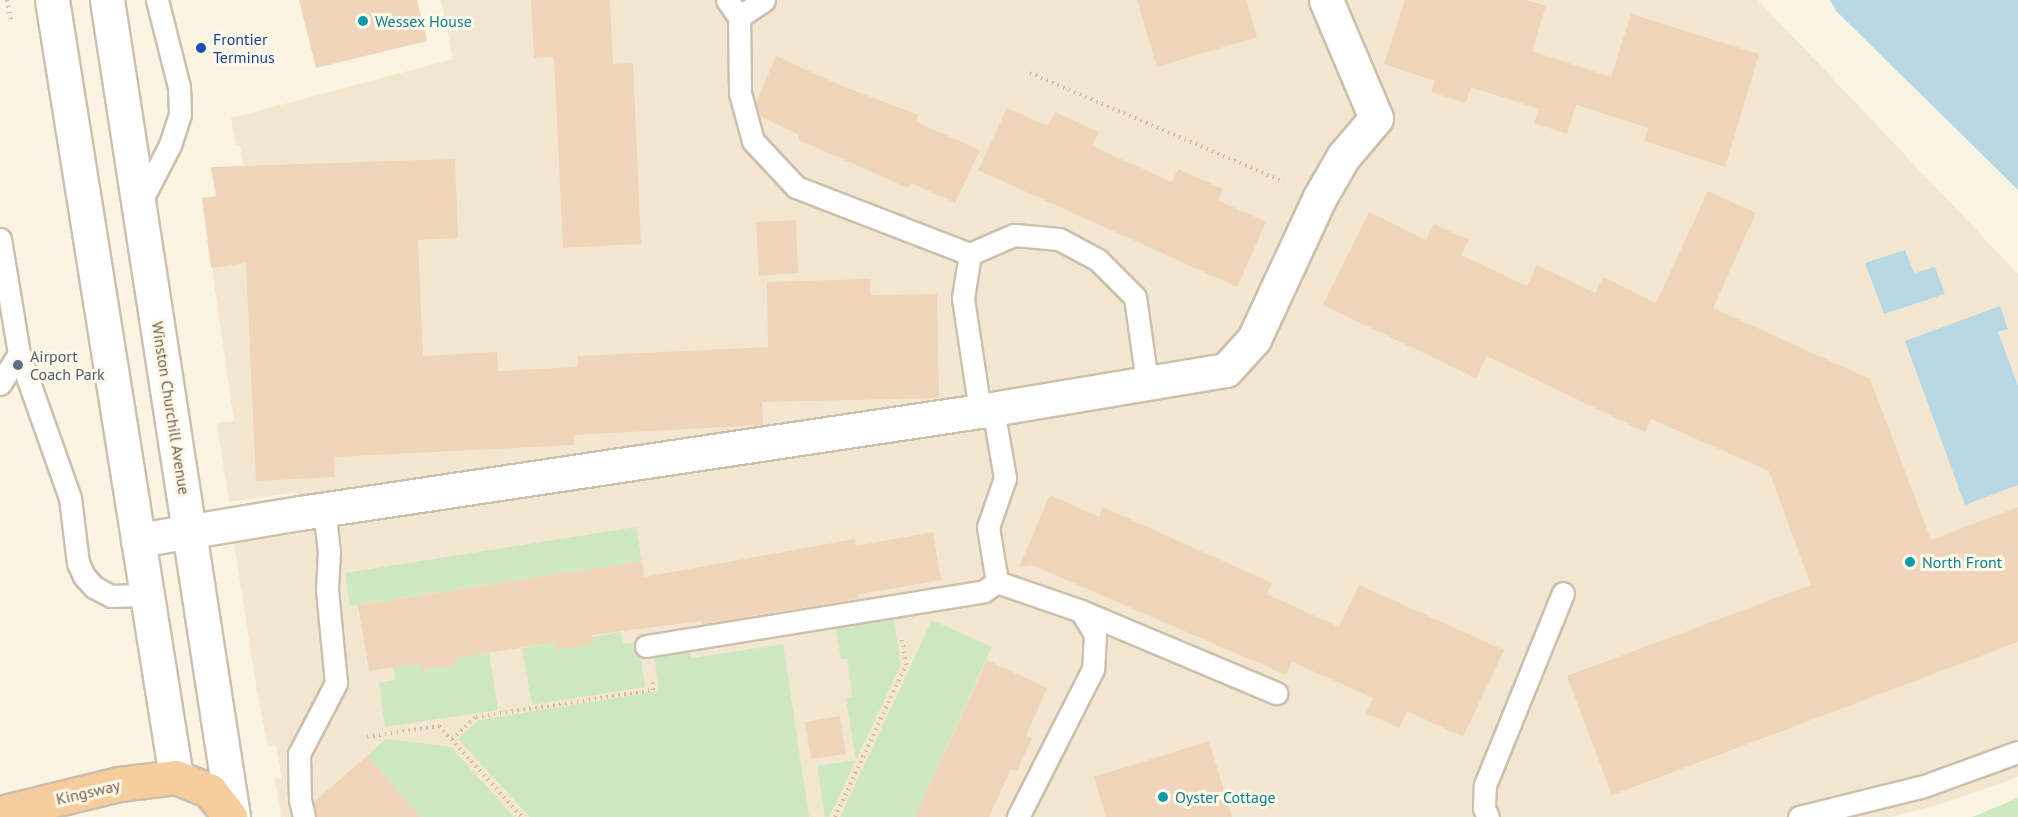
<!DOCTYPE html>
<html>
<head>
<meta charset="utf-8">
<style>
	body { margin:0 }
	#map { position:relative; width:2018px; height:817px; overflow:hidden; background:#fbf4e3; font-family:"PT Sans",sans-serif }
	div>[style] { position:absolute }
	.residential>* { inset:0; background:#f3e7d1 }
	.green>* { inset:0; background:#cee8c2 }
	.water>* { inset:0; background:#b8d9e4 }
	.pier>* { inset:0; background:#fbf4e3 }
	.building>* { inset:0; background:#f0d5bb }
	.path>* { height:4px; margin-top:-2px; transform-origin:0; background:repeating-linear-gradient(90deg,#d4b99f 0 1.5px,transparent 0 6px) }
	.roads { filter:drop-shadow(2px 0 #cebfad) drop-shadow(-2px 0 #cebfad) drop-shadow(0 2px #cebfad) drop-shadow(0 -2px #cebfad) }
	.service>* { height:21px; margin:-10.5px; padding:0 10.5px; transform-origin:10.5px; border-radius:10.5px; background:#fff }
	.minor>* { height:33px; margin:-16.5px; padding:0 16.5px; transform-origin:16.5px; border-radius:16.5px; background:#fff }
	.trunk>* { height:33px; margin:-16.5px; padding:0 16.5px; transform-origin:16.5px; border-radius:16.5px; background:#f6cd9c }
	.dots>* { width:16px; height:16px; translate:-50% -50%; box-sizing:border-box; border:3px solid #fef8e8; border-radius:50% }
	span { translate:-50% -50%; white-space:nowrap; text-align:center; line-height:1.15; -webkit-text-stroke:6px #fef8e8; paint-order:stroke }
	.culture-label { font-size:16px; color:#0d838f }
	.left { translate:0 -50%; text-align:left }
	.transit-label { font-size:16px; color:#164399 }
	.service-label { font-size:16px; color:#4e5e75 }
	.street-label { font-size:16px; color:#725c4a }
</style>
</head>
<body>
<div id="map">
	<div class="residential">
		<i style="clip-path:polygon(441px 0,1758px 0,2018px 274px,2018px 777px,1941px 804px,1890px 817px,281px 817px,275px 779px,282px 778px,276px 746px,268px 747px,257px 691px,234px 543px,303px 533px,297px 492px,229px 502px,217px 423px,234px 421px,202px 198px,247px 192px,240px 145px,236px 146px,231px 118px,453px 59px)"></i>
	</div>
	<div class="green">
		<i style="clip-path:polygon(636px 527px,642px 561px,350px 606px,345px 573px)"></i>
		<i style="clip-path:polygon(893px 616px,901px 665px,829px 817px,825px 817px,817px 766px,856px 760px,846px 698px,852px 697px,847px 659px,841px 659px,835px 625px)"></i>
		<i style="clip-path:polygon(932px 620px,992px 647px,915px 817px,840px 817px)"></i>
		<i style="clip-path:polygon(621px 632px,623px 644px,638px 642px,645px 687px,532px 705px,522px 648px,556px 642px,557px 649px,592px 637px)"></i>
		<i style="clip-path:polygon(783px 644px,809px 817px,530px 817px,458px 739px,479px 720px,659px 691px,654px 655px,689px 649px,691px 658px)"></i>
		<i style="clip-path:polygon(489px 653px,498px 710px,385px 727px,379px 683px,395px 680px,393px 667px,420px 663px,421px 670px,457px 665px,456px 657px)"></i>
		<i style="clip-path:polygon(386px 739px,451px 747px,514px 817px,421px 817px,367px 756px)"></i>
		<i style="clip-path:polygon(2018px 798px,2018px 817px,1972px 817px)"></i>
	</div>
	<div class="water">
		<i style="clip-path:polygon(1830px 0,2018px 0,2018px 190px,1836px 11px)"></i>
		<i style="clip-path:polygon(1905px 250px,1914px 273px,1935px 267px,1945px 294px,1884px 314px,1865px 263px)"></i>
		<i style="clip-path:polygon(2000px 306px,2008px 329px,1998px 332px,2018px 386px,2018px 485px,1965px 505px,1905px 341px)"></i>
	</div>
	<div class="pier">
		<i style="clip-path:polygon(1830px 6px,2018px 190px,2018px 193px,1834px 13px)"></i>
	</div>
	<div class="building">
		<i style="clip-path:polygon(299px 0,417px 0,427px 41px,316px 68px)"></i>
		<i style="clip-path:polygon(531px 0,610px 0,613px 64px,633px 63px,641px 244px,563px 248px,554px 57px,534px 58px)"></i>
		<i style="clip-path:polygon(1137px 0,1246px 0,1257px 37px,1157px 67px)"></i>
		<i style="clip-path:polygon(1405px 0,1526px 0,1546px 6px,1532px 51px,1611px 77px,1631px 14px,1759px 54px,1725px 167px,1644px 141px,1649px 128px,1576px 105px,1567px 134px,1534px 123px,1539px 109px,1471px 87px,1466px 103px,1431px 92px,1435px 81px,1384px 64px)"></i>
		<i style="clip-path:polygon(776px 56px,842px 86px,919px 115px,916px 122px,980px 150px,955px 203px,912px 183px,908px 188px,799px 140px,799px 135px,760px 116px,756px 103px)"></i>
		<i style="clip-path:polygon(1007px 108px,1048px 126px,1055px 112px,1098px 132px,1092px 146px,1172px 182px,1178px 169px,1223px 189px,1218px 200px,1266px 222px,1237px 287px,978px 170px)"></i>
		<i style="clip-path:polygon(455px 159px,458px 238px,418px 240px,423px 356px,497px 352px,498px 371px,578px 367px,578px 356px,768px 347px,767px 282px,870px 279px,870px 295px,937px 294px,939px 398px,762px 402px,763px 425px,574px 435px,574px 445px,334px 457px,335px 477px,256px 481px,246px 263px,211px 268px,202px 198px,216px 196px,211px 167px)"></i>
		<i style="clip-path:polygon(1708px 191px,1756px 213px,1713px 308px,1870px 379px,1931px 540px,2018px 507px,2018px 642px,1612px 795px,1567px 676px,1811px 585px,1769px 471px,1651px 419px,1645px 432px,1487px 356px,1476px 378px,1323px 305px,1369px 212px,1426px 240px,1434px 224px,1469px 240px,1461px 255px,1527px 286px,1537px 265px,1595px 293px,1603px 277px,1656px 303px)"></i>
		<i style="clip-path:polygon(796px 220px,798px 273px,759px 276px,756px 222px)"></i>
		<i style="clip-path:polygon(1050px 495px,1099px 517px,1103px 507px,1272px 583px,1267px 594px,1339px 627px,1359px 585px,1504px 650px,1463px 737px,1407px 711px,1399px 728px,1366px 713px,1373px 698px,1292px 662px,1286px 675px,1032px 565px,1019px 567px)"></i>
		<i style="clip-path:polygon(933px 532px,941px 580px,856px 595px,862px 598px,702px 624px,702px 621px,592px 635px,594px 644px,557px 649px,556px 642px,456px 658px,458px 665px,421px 670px,420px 663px,369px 671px,358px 605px,642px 561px,644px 577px,855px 539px,856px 546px)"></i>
		<i style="clip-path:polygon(987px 660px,1047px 688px,1026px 736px,1032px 738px,1017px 771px,1011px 769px,989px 817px,915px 817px)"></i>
		<i style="clip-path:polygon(840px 716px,846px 754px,811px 759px,805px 722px)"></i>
		<i style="clip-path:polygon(1209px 741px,1232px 817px,1106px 817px,1094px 777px)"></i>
		<i style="clip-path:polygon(367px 756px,421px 817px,316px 817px,314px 802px)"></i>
	</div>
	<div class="path">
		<i style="left:7px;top:0;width:20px;rotate:79deg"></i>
		<i style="left:1030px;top:73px;width:276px;rotate:23.2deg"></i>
		<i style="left:367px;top:737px;width:73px;rotate:-8.7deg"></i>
		<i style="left:439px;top:726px;width:123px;rotate:47.6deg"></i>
		<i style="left:452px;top:739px;width:33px;rotate:-43deg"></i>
		<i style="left:476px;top:717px;width:179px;rotate:-8.7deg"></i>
		<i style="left:653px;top:690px;width:10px;rotate:-96deg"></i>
		<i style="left:835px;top:817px;width:168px;rotate:-65deg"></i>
		<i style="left:906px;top:665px;width:26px;rotate:-99deg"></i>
	</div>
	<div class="roads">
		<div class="service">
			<i style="left:727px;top:0;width:21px;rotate:55deg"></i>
			<i style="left:739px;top:17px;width:76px;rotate:89.2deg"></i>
			<i style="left:740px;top:93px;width:50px;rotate:74.8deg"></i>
			<i style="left:753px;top:141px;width:63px;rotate:46.9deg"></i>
			<i style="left:796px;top:187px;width:186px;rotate:21.1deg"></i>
			<i style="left:739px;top:17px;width:30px;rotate:-34deg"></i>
			<i style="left:139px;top:205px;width:68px;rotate:-62.7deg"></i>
			<i style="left:170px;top:145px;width:33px;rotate:-72deg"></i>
			<i style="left:180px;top:114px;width:27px;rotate:-92deg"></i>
			<i style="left:179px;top:87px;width:90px;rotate:-104.2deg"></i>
			<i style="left:0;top:239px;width:117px;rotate:80.6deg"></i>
			<i style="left:19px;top:354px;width:153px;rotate:70.5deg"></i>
			<i style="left:70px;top:498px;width:65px;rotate:83deg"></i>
			<i style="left:78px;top:563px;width:14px;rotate:65deg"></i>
			<i style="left:84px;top:576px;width:15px;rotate:48deg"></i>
			<i style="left:94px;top:587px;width:19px;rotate:28deg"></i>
			<i style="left:111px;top:596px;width:36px;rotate:-2deg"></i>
			<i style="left:0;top:384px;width:36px;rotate:-58deg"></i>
			<i style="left:993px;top:409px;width:70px;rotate:80.1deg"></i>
			<i style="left:1005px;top:478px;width:52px;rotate:109.1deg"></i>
			<i style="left:988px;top:527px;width:56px;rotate:80.7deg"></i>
			<i style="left:980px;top:411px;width:114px;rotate:-98.6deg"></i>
			<i style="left:963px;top:298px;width:45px;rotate:-81deg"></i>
			<i style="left:970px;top:254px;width:48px;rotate:-23.4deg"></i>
			<i style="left:1014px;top:235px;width:45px;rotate:5.1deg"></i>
			<i style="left:1059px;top:239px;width:44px;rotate:28.3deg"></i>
			<i style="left:1098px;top:260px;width:52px;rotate:45deg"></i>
			<i style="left:1135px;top:297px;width:86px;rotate:82deg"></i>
			<i style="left:997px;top:582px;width:89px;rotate:19deg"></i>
			<i style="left:1081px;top:611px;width:27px;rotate:59deg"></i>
			<i style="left:1095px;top:634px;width:35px;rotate:93deg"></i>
			<i style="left:1093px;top:669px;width:166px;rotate:116.9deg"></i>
			<i style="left:1081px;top:611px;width:212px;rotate:22.8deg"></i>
			<i style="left:646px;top:646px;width:342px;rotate:-9.2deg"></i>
			<i style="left:984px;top:591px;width:16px;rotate:-35deg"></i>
			<i style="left:304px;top:817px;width:18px;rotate:-103deg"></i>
			<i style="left:300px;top:799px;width:45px;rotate:-91.3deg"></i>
			<i style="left:299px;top:754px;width:80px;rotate:-62.5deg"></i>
			<i style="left:336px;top:683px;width:94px;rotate:-95.5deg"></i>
			<i style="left:327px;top:589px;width:37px;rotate:-87deg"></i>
			<i style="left:329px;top:552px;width:43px;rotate:-96.6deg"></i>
			<i style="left:1488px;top:817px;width:10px;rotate:-114deg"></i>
			<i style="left:1484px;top:808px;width:23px;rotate:-88deg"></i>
			<i style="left:1485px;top:785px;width:207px;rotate:-67.9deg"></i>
			<i style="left:1799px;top:817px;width:129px;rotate:-13.9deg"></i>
			<i style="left:1924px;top:786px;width:100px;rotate:-19.9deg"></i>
		</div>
		<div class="minor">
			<i style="left:52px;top:0;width:787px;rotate:80.93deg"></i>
			<i style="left:107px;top:0;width:827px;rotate:81.23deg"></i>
			<i style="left:138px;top:540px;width:164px;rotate:-9.5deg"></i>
			<i style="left:300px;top:513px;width:688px;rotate:-8.53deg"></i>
			<i style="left:980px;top:411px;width:249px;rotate:-9.5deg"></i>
			<i style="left:1226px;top:370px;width:42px;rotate:-47.9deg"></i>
			<i style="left:1254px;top:339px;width:157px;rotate:-65.1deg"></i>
			<i style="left:1320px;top:197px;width:46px;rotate:-60.1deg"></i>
			<i style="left:1343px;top:157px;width:51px;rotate:-49.8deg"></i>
			<i style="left:1376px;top:118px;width:128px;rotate:-113deg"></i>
		</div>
		<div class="trunk">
			<i style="left:0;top:813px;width:122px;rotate:-13.7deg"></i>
			<i style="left:119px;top:784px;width:57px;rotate:-7deg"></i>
			<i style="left:176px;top:777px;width:37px;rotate:22deg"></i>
			<i style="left:210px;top:791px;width:33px;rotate:52deg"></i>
		</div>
	</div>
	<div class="dots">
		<i style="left:363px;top:21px;background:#0f9aa8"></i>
		<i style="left:201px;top:48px;background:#1a4fb4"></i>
		<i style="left:18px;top:365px;background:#5c6f8a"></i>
		<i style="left:1910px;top:562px;background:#0f9aa8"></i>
		<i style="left:1163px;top:797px;background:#0f9aa8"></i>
	</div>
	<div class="culture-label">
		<span class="left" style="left:375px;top:21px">Wessex House</span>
		<span class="left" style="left:1922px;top:562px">North Front</span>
		<span class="left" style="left:1175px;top:797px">Oyster Cottage</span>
	</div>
	<div class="transit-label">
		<span class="left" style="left:213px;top:48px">Frontier<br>Terminus</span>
	</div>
	<div class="service-label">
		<span class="left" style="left:30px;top:365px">Airport<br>Coach Park</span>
	</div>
	<div class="street-label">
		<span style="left:171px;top:408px;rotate:81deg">Winston Churchill Avenue</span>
		<span style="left:88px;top:792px;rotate:-13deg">Kingsway</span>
	</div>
</div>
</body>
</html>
